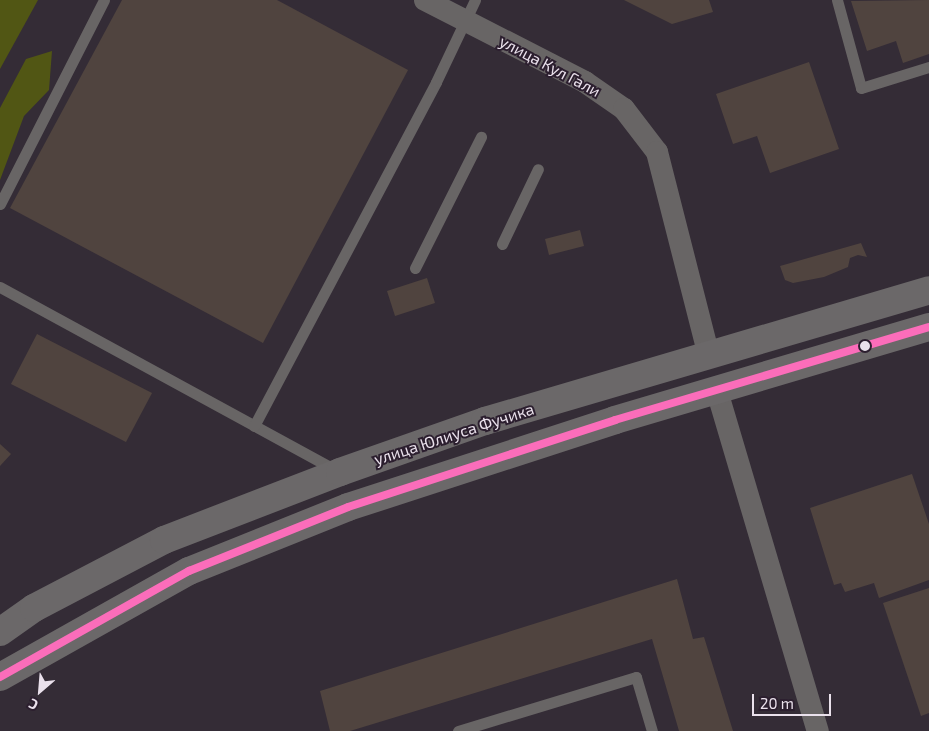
<!DOCTYPE html>
<html>
<head>
<meta charset="utf-8">
<style>
	body { margin:0 }
	#map { position:relative; width:929px; height:731px; overflow:hidden; background:#342c36; font-family:"Exo 2",sans-serif }
	div>[style] { position:absolute }
	.forest>* { inset:0; background:#515614 }
	.building>* { inset:0; background:#50443f }
	.service>* { height:11px; margin:-5.5px; padding:0 5.5px; transform-origin:5.5px; border-radius:5.5px; background:#686565 }
	.minor>* { height:22px; margin:-11px; padding:0 11px; transform-origin:11px; border-radius:11px; background:#686565 }
	.secondary>* { height:28px; margin:-14px; padding:0 14px; transform-origin:14px; border-radius:14px; background:#6b6869 }
	.bus-1>* { height:8px; margin:-4px; padding:0 4px; transform-origin:4px; border-radius:4px; background:#fb6dba }
	.dots>* { width:14px; height:14px; translate:-50% -50%; box-sizing:border-box; border:2px solid #2c1f2f; border-radius:50% }
	span { translate:-50% -50%; white-space:nowrap; text-align:center; line-height:1.15; -webkit-text-stroke:4px #2c1f2f; paint-order:stroke }
	.street-label { font-size:16px; color:#eae1ec }
	.north { position:absolute; left:15px; top:666px; width:50px; height:50px; -webkit-text-stroke:4px #2c1f2f; paint-order:stroke; rotate:207deg; font-size:14px; font-weight:700; line-height:20px; text-align:center; color:#eae1ec }
	.north::after { content:''; display:block; margin:auto; width:18px; height:22px; background:#eae1ec; clip-path:polygon(50% 0,100% 100%,50% 72%,0 100%) }
	.scale { position:absolute; left:752px; top:694px; width:79px; height:22px; box-sizing:border-box; border:2px solid #eae1ec; border-top:0; padding-left:6px; font-size:15px; line-height:18px; white-space:nowrap; color:#eae1ec; -webkit-text-stroke:4px #2c1f2f; paint-order:stroke }
</style>
</head>
<body>
<div id="map">
	<div class="forest">
		<i style="clip-path:polygon(0 0,38px 0,0 69px)"></i>
		<i style="clip-path:polygon(52px 51px,49px 90px,24px 116px,0 180px,0 108px,26px 59px)"></i>
	</div>
	<div class="building">
		<i style="clip-path:polygon(122px 0,277px 0,408px 70px,263px 343px,10px 208px)"></i>
		<i style="clip-path:polygon(624px 0,709px 0,713px 12px,672px 24px)"></i>
		<i style="clip-path:polygon(929px 0,929px 54px,903px 63px,896px 41px,867px 51px,851px 1px)"></i>
		<i style="clip-path:polygon(809px 62px,839px 149px,770px 173px,757px 136px,733px 144px,716px 94px)"></i>
		<i style="clip-path:polygon(580px 230px,584px 246px,549px 255px,545px 239px)"></i>
		<i style="clip-path:polygon(861px 243px,867px 257px,858px 255px,850px 258px,848px 267px,824px 277px,793px 283px,785px 280px,780px 266px)"></i>
		<i style="clip-path:polygon(427px 278px,435px 303px,395px 316px,387px 291px)"></i>
		<i style="clip-path:polygon(37px 334px,152px 393px,126px 442px,11px 384px)"></i>
		<i style="clip-path:polygon(0 444px,11px 454px,0 466px)"></i>
		<i style="clip-path:polygon(912px 474px,929px 524px,929px 580px,879px 598px,874px 583px,845px 592px,841px 583px,834px 585px,810px 508px)"></i>
		<i style="clip-path:polygon(677px 579px,693px 639px,704px 637px,733px 731px,679px 731px,652px 639px,350px 731px,330px 731px,320px 691px)"></i>
		<i style="clip-path:polygon(929px 588px,929px 713px,921px 716px,883px 603px)"></i>
	</div>
	<div class="service">
		<i style="left:837px;top:0;width:91px;rotate:74.7deg"></i>
		<i style="left:861px;top:88px;width:71px;rotate:-17.2deg"></i>
		<i style="left:0;top:204px;width:229px;rotate:-63deg"></i>
		<i style="left:502px;top:244px;width:83px;rotate:-64.4deg"></i>
		<i style="left:415px;top:268px;width:147px;rotate:-63.3deg"></i>
		<i style="left:0;top:287px;width:385px;rotate:28.6deg"></i>
		<i style="left:254px;top:426px;width:389px;rotate:-62.1deg"></i>
		<i style="left:436px;top:82px;width:91px;rotate:-64.6deg"></i>
		<i style="left:458px;top:731px;width:186px;rotate:-16.9deg"></i>
		<i style="left:636px;top:677px;width:56px;rotate:73.5deg"></i>
	</div>
	<div class="minor">
		<i style="left:425px;top:0;width:180px;rotate:27.1deg"></i>
		<i style="left:585px;top:82px;width:47px;rotate:34.7deg"></i>
		<i style="left:624px;top:109px;width:54px;rotate:52.5deg"></i>
		<i style="left:657px;top:152px;width:211px;rotate:75.7deg"></i>
		<i style="left:717px;top:391px;width:355px;rotate:73.5deg"></i>
	</div>
	<div class="secondary">
		<i style="left:0;top:632px;width:42px;rotate:-35.2deg"></i>
		<i style="left:34px;top:608px;width:147px;rotate:-27.6deg"></i>
		<i style="left:164px;top:540px;width:189px;rotate:-21.1deg"></i>
		<i style="left:340px;top:472px;width:154px;rotate:-19.4deg"></i>
		<i style="left:485px;top:421px;width:463px;rotate:-16.4deg"></i>
		<i style="left:0;top:677px;width:217px;rotate:-29.3deg"></i>
		<i style="left:189px;top:571px;width:171px;rotate:-21.9deg"></i>
		<i style="left:348px;top:507px;width:281px;rotate:-18deg"></i>
		<i style="left:615px;top:420px;width:327px;rotate:-16.5deg"></i>
	</div>
	<div class="bus-1">
		<i style="left:0;top:677px;width:217px;rotate:-29.3deg"></i>
		<i style="left:189px;top:571px;width:171px;rotate:-21.9deg"></i>
		<i style="left:348px;top:507px;width:281px;rotate:-18deg"></i>
		<i style="left:615px;top:420px;width:327px;rotate:-16.5deg"></i>
	</div>
	<div class="dots">
		<i style="left:865px;top:346px;background:#eae1ec"></i>
	</div>
	<div class="street-label">
		<span style="left:550px;top:66px;rotate:28deg">улица Кул Гали</span>
		<span style="left:454px;top:434px;rotate:-18deg">улица Юлиуса Фучика</span>
	</div>
	<div class="north">С</div>
	<div class="scale">20 m</div>
</div>
</body>
</html>
